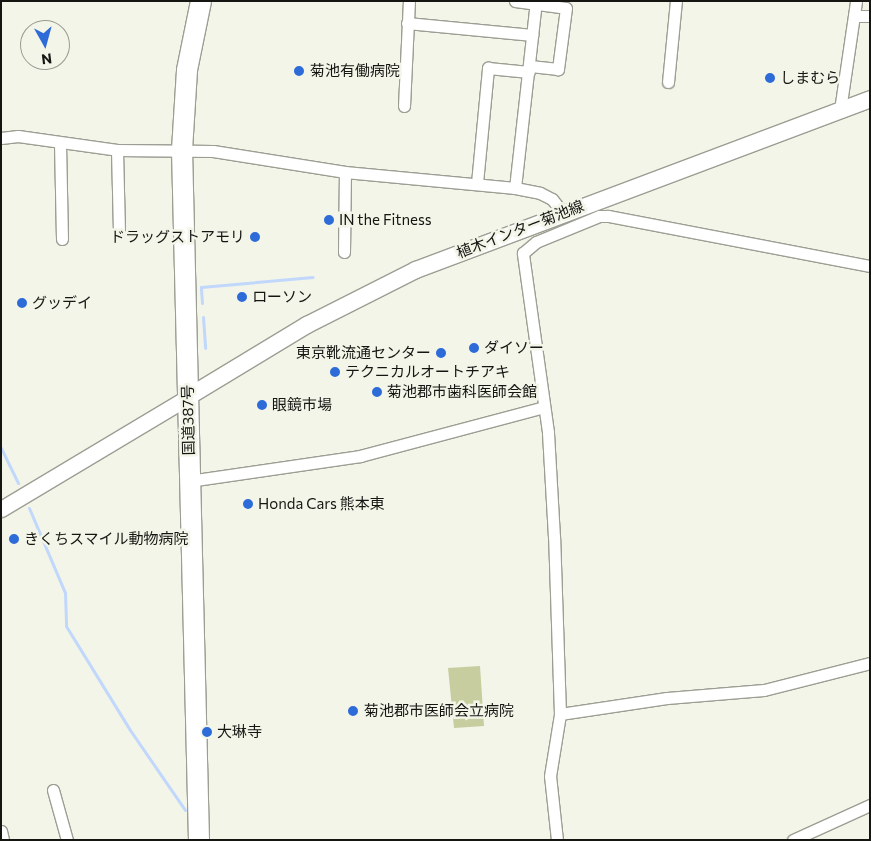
<!DOCTYPE html>
<html>
<head>
<meta charset="utf-8">
<style>
	body { margin:0 }
	#map { position:relative; width:871px; height:841px; overflow:hidden; background:#f3f5e9; font-family:Commissioner,"Noto Sans JP",sans-serif }
	div>[style] { position:absolute }
	.green>* { inset:0; background:#c7cd9f }
	.stream>* { height:3px; margin:-1.5px; padding:0 1.5px; transform-origin:1.5px; border-radius:1.5px; background:#c1d7fc }
	.roads { filter:drop-shadow(1px 0 #9c9e93) drop-shadow(-1px 0 #9c9e93) drop-shadow(0 1px #9c9e93) drop-shadow(0 -1px #9c9e93) }
	.street>* { height:11px; margin:-5.5px; padding:0 5.5px; transform-origin:5.5px; border-radius:5.5px; background:#fff }
	.secondary>* { height:15px; margin:-7.5px; padding:0 7.5px; transform-origin:7.5px; border-radius:7.5px; background:#fff }
	.primary>* { height:16px; margin:-8px; padding:0 8px; transform-origin:8px; border-radius:8px; background:#fff }
	.highway>* { height:20px; margin:-10px; padding:0 10px; transform-origin:10px; border-radius:10px; background:#fff }
	.dots>* { width:14px; height:14px; translate:-50% -50%; box-sizing:border-box; border:2px solid #f3f5e9; border-radius:50% }
	span { translate:-50% -50%; white-space:nowrap; text-align:center; line-height:1.15; -webkit-text-stroke:5px #f3f5e9; paint-order:stroke }
	.poi-label { font-size:15px; color:#151612 }
	.left { translate:0 -50%; text-align:left }
	.right { translate:-100% -50%; text-align:right }
	.street-label { font-size:15px; color:#151612 }
	.frame { position:absolute; inset:0; border:2px solid #151612; pointer-events:none }
	.north { position:absolute; left:20px; top:20px; width:50px; height:50px; box-sizing:border-box; background:#f3f5e9; border:1px solid #9a9c93; border-radius:50%; rotate:173deg; font-size:14px; font-weight:700; line-height:20px; text-align:center; color:#151612 }
	.north::after { content:''; display:block; margin:auto; width:18px; height:22px; background:#2d6bd8; clip-path:polygon(50% 0,100% 100%,50% 72%,0 100%) }
</style>
</head>
<body>
<div id="map">
	<div class="green">
		<i style="clip-path:polygon(480px 666px,484px 726px,454px 728px,448px 668px)"></i>
	</div>
	<div class="stream">
		<i style="left:202px;top:303px;width:16px;rotate:-94deg"></i>
		<i style="left:201px;top:287px;width:112px;rotate:-5.1deg"></i>
		<i style="left:203px;top:317px;width:31px;rotate:86deg"></i>
		<i style="left:1px;top:448px;width:39px;rotate:64deg"></i>
		<i style="left:29px;top:508px;width:92px;rotate:67deg"></i>
		<i style="left:65px;top:593px;width:33px;rotate:88deg"></i>
		<i style="left:66px;top:626px;width:122px;rotate:58.4deg"></i>
		<i style="left:130px;top:730px;width:97px;rotate:55.5deg"></i>
	</div>
	<div class="roads">
		<div class="street">
			<i style="left:515px;top:1px;width:51px;rotate:7.8deg"></i>
			<i style="left:566px;top:8px;width:62px;rotate:97.5deg"></i>
			<i style="left:558px;top:69px;width:28px;rotate:-174deg"></i>
			<i style="left:854px;top:16px;width:16px"></i>
			<i style="left:407px;top:23px;width:126px;rotate:5.5deg"></i>
			<i style="left:668px;top:82px;width:81px;rotate:-84.4deg"></i>
			<i style="left:404px;top:106px;width:105px;rotate:-87.3deg"></i>
			<i style="left:840px;top:110px;width:110px;rotate:-81.6deg"></i>
			<i style="left:1px;top:138px;width:17px;rotate:-7deg"></i>
			<i style="left:18px;top:136px;width:100px;rotate:8deg"></i>
			<i style="left:117px;top:150px;width:96px;rotate:0.6deg"></i>
			<i style="left:213px;top:151px;width:134px;rotate:9deg"></i>
			<i style="left:345px;top:172px;width:171px;rotate:5.4deg"></i>
			<i style="left:515px;top:188px;width:25px;rotate:11deg"></i>
			<i style="left:540px;top:193px;width:13px;rotate:27deg"></i>
			<i style="left:552px;top:199px;width:16px;rotate:52deg"></i>
			<i style="left:60px;top:143px;width:96px;rotate:88.8deg"></i>
			<i style="left:117px;top:150px;width:80px;rotate:88.6deg"></i>
			<i style="left:477px;top:183px;width:116px;rotate:-84.5deg"></i>
			<i style="left:488px;top:68px;width:41px;rotate:5.6deg"></i>
			<i style="left:515px;top:188px;width:188px;rotate:-83.6deg"></i>
			<i style="left:344px;top:252px;width:80px;rotate:-89.3deg"></i>
			<i style="left:189px;top:481px;width:173px;rotate:-8.3deg"></i>
			<i style="left:360px;top:456px;width:190px;rotate:-14.9deg"></i>
			<i style="left:560px;top:714px;width:108px;rotate:-8.5deg"></i>
			<i style="left:667px;top:698px;width:97px;rotate:-4.7deg"></i>
			<i style="left:764px;top:690px;width:109px;rotate:-14.3deg"></i>
			<i style="left:53px;top:790px;width:52px;rotate:74.4deg"></i>
			<i style="left:1px;top:831px;width:9px;rotate:77deg"></i>
			<i style="left:557px;top:840px;width:64px;rotate:-96.2deg"></i>
			<i style="left:550px;top:776px;width:63px;rotate:-80.8deg"></i>
			<i style="left:560px;top:714px;width:177px;rotate:-91.9deg"></i>
			<i style="left:554px;top:537px;width:105px;rotate:-93.3deg"></i>
			<i style="left:548px;top:432px;width:181px;rotate:-98deg"></i>
			<i style="left:523px;top:253px;width:17px;rotate:-40deg"></i>
			<i style="left:536px;top:242px;width:68px;rotate:-22.4deg"></i>
			<i style="left:599px;top:216px;width:9px"></i>
			<i style="left:608px;top:216px;width:267px;rotate:10.8deg"></i>
			<i style="left:793px;top:840px;width:85px;rotate:-24.4deg"></i>
		</div>
		<div class="secondary">
			<i style="left:1px;top:509px;width:218px;rotate:-30.9deg"></i>
		</div>
		<div class="primary">
			<i style="left:188px;top:397px;width:139px;rotate:-31.2deg"></i>
			<i style="left:307px;top:325px;width:122px;rotate:-26.8deg"></i>
			<i style="left:416px;top:270px;width:485px;rotate:-20.6deg"></i>
		</div>
		<div class="highway">
			<i style="left:199px;top:840px;width:690px;rotate:-91.41deg"></i>
			<i style="left:182px;top:150px;width:80px;rotate:-86.4deg"></i>
			<i style="left:187px;top:70px;width:70px;rotate:-78.5deg"></i>
		</div>
	</div>
	<div class="dots">
		<i style="left:299px;top:71px;background:#2d6bd8"></i>
		<i style="left:770px;top:78px;background:#2d6bd8"></i>
		<i style="left:329px;top:220px;background:#2d6bd8"></i>
		<i style="left:255px;top:237px;background:#2d6bd8"></i>
		<i style="left:242px;top:297px;background:#2d6bd8"></i>
		<i style="left:22px;top:303px;background:#2d6bd8"></i>
		<i style="left:474px;top:348px;background:#2d6bd8"></i>
		<i style="left:441px;top:353px;background:#2d6bd8"></i>
		<i style="left:335px;top:372px;background:#2d6bd8"></i>
		<i style="left:377px;top:392px;background:#2d6bd8"></i>
		<i style="left:262px;top:405px;background:#2d6bd8"></i>
		<i style="left:248px;top:504px;background:#2d6bd8"></i>
		<i style="left:14px;top:539px;background:#2d6bd8"></i>
		<i style="left:353px;top:711px;background:#2d6bd8"></i>
		<i style="left:207px;top:732px;background:#2d6bd8"></i>
	</div>
	<div class="poi-label">
		<span class="left" style="left:310px;top:71px">菊池有働病院</span>
		<span class="left" style="left:780px;top:78px">しまむら</span>
		<span class="left" style="left:339px;top:220px">IN the Fitness</span>
		<span class="right" style="left:245px;top:237px">ドラッグストアモリ</span>
		<span class="left" style="left:252px;top:297px">ローソン</span>
		<span class="left" style="left:32px;top:303px">グッデイ</span>
		<span class="left" style="left:484px;top:348px">ダイソー</span>
		<span class="right" style="left:431px;top:353px">東京靴流通センター</span>
		<span class="left" style="left:345px;top:372px">テクニカルオートチアキ</span>
		<span class="left" style="left:387px;top:392px">菊池郡市歯科医師会館</span>
		<span class="left" style="left:272px;top:405px">眼鏡市場</span>
		<span class="left" style="left:258px;top:504px">Honda Cars 熊本東</span>
		<span class="left" style="left:24px;top:539px">きくちスマイル動物病院</span>
		<span class="left" style="left:364px;top:711px">菊池郡市医師会立病院</span>
		<span class="left" style="left:217px;top:732px">大琳寺</span>
	</div>
	<div class="street-label">
		<span style="left:520px;top:229px;rotate:-21deg">植木インター菊池線</span>
		<span style="left:188px;top:420px;rotate:-91deg">国道387号</span>
	</div>
	<div class="frame"></div>
	<div class="north">N</div>
</div>
</body>
</html>
